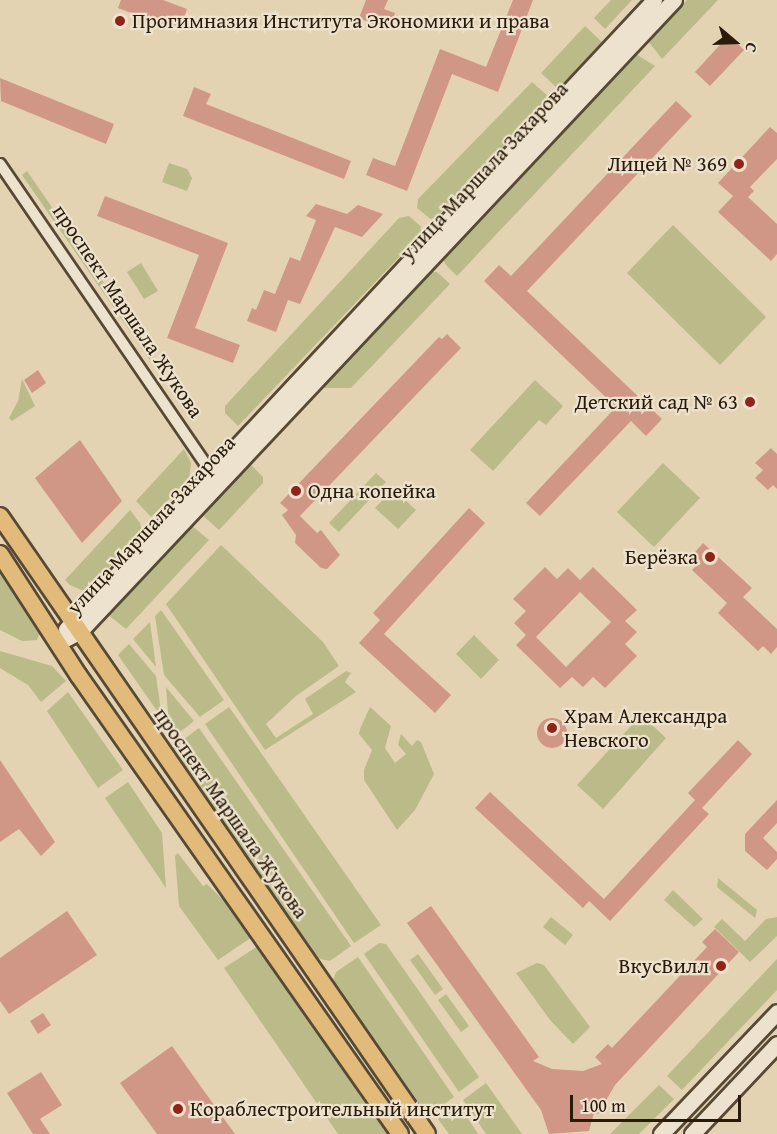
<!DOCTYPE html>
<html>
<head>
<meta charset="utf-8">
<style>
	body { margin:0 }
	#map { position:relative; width:777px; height:1134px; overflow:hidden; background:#e3d3b3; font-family:"Gentium Book Plus",serif }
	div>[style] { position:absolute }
	.green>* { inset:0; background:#babb89 }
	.building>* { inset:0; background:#d19786 }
	.round { border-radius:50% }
	.roads { filter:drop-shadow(2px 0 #574934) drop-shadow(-2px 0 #574934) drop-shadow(0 2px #574934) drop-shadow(0 -2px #574934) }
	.street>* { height:10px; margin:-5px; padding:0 5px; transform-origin:5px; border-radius:5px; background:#ede2ce }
	.secondary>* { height:15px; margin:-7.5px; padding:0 7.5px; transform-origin:7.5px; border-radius:7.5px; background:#ede2ce }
	.primary>* { height:16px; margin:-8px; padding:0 8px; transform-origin:8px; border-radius:8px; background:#e2ba7a }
	.dots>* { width:16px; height:16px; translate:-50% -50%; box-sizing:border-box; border:3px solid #ede2ce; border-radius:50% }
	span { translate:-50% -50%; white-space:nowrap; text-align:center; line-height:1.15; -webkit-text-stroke:4.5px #ede2ce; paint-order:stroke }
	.poi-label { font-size:21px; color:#281b09 }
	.left { translate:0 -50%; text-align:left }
	.right { translate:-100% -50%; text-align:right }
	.street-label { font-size:21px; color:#281b09 }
	.north { position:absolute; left:705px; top:12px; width:60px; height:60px; -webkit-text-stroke:4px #ede2ce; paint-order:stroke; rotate:109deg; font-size:16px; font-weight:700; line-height:24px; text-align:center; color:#281b09 }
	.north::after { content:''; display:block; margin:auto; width:21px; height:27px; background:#281b09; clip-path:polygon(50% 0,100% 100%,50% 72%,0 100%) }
	.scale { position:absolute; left:570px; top:1095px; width:171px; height:27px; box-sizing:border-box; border:3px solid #281b09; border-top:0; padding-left:8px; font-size:18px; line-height:21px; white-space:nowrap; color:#281b09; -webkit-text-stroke:4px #ede2ce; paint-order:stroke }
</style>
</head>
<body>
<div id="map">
	<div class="green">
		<i style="clip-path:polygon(611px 0,632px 0,605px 29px,594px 18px)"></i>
		<i style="clip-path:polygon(687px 0,718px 0,662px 59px,648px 41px)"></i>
		<i style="clip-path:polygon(585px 26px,602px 42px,558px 89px,541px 73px)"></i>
		<i style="clip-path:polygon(636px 54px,655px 66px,457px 276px,445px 264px,443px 257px)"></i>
		<i style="clip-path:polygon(532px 82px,550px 98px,433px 221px,417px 208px,418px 199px)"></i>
		<i style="clip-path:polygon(169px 163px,187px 169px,192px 178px,187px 191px,162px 182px)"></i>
		<i style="clip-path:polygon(27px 171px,155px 357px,150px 360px,22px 175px)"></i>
		<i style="clip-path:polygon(409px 216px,425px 230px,238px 426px,225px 413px,225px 406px,399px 218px)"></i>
		<i style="clip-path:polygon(673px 225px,766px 317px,720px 365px,627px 273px)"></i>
		<i style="clip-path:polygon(141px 263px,158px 291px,144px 299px,127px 272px)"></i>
		<i style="clip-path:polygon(431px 272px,437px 272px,450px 284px,351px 388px,323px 388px)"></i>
		<i style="clip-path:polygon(22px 379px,35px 406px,12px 421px,9px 418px,18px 401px)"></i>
		<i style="clip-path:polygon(535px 380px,563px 406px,546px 425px,539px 420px,493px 471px,470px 450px)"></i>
		<i style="clip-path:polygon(184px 449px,191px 463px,189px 479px,151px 517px,136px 501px)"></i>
		<i style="clip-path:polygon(249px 463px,263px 477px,263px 483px,219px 530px,201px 514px)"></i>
		<i style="clip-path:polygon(663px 463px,700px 498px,654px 547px,617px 512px)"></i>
		<i style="clip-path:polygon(376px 473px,386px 482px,339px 532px,329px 523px)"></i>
		<i style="clip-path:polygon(393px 489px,416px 510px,398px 529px,375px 508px)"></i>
		<i style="clip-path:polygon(130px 510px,140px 523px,142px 532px,86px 592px,70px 585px,65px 580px)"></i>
		<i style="clip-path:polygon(191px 525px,209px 540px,126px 629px,107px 614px)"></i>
		<i style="clip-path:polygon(221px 545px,323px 642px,339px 666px,296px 696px,266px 724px,276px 738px,313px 714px,305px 699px,346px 671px,351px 673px,345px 682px,356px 692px,265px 750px,166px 604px)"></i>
		<i style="clip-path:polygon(0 572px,40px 632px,37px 640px,22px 641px,0 630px)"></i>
		<i style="clip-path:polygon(161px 610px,224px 700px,200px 717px,164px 675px,155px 616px)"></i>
		<i style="clip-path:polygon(150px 622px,156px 667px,133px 639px)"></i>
		<i style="clip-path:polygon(474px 635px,499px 660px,481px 679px,456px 654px)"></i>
		<i style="clip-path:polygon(129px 644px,156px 676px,162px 718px,118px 655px)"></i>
		<i style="clip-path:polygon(0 651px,52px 666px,66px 681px,41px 702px,28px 685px,0 668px)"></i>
		<i style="clip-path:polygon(166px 687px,194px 721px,176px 735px,169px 725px)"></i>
		<i style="clip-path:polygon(68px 692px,123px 770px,98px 788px,47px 711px)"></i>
		<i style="clip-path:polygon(229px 707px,381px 925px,354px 943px,205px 724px)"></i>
		<i style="clip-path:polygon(370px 707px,391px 726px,385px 748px,395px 763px,406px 754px,398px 745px,401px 734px,412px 746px,417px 740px,421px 742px,434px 774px,415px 810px,397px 830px,364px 780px,364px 770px,372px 750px,359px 734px,360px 729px)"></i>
		<i style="clip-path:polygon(641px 715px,666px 738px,603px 809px,577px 785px)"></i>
		<i style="clip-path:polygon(199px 728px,351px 946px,330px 961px,316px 958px,172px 748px)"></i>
		<i style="clip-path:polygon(128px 782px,162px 833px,166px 888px,105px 798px)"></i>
		<i style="clip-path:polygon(178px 853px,203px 886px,207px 884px,231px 908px,252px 937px,218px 960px,179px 906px,175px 856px)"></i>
		<i style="clip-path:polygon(718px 878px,757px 910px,755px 918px,717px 887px)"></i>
		<i style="clip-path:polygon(673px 890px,703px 919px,694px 927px,664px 900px)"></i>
		<i style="clip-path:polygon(551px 917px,573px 935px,565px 945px,543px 927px)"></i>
		<i style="clip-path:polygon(777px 917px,777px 936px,750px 962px,714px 927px,722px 919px,745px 941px,766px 919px)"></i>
		<i style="clip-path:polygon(379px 943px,386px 944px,479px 1077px,459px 1092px,364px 954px)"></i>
		<i style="clip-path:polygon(258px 946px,388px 1134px,338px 1134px,224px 968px)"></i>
		<i style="clip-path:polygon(418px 954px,443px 989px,435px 995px,410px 960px)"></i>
		<i style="clip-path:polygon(358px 957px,454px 1097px,432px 1113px,427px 1106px,422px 1109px,333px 981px,336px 972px)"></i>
		<i style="clip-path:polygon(777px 959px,777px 990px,682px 1090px,667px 1076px)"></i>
		<i style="clip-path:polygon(537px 963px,544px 965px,590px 1027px,573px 1044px,550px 1020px,516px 973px)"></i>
		<i style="clip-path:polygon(446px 994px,469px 1026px,461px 1032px,438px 1000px)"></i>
		<i style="clip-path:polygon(486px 1083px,522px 1134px,486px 1134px,463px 1100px)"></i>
		<i style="clip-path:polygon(659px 1085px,674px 1099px,639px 1134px,610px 1134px)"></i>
		<i style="clip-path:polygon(458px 1103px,478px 1134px,449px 1134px,438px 1119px)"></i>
	</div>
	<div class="building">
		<i style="clip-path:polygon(121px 0,163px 0,187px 9px,179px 31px,118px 8px)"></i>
		<i style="clip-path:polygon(366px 0,388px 0,384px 9px,395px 13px,389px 30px,359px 18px)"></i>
		<i style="clip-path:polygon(513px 0,533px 0,498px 92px,452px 74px,407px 191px,366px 175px,373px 158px,395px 166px,440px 49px,486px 67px)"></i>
		<i style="clip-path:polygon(729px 35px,744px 50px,710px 86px,695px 72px)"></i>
		<i style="clip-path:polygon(0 78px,114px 124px,106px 144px,1px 101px)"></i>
		<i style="clip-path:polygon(194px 87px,211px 94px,206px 104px,351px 161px,344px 179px,183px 116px)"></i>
		<i style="clip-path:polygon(676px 101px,692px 116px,527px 291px,662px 419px,646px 436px,631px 421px,540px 516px,526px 503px,616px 407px,484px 281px,499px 265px,511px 276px)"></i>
		<i style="clip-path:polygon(770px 127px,777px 133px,777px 159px,750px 187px,754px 191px,748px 197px,777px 224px,777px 254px,771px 261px,718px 212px,733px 196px,718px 183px)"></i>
		<i style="clip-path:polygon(105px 196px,228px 243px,195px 328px,240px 345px,233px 363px,167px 338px,199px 255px,97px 216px)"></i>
		<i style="clip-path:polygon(316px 204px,347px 214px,358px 205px,383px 214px,362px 237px,335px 227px,300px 304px,288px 300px,276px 332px,247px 321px,252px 308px,256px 310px,264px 290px,275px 294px,290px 257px,300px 261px,316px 220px,306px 216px)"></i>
		<i style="clip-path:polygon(447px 334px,461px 348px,300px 516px,317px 533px,321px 530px,340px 555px,327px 569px,321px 568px,295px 543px,296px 535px,282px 515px,288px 510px,280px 503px,439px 337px,442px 339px)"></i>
		<i style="clip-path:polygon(38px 370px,46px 383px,32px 393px,24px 380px)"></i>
		<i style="clip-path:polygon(80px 440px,122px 501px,82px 543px,35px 478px)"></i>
		<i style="clip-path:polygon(771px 448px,777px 454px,777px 489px,773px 485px,768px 490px,755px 478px,763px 470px,755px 463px)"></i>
		<i style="clip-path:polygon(469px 508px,485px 523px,384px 634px,451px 695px,435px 713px,359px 643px,380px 620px,373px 613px)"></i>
		<i style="clip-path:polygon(703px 543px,752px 588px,743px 597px,777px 629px,777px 647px,771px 654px,763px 646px,758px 651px,718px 613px,727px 603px,692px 570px,697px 565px,690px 558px)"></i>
		<i style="clip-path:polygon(evenodd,545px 567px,557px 579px,568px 568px,580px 580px,593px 567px,637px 610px,625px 621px,637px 632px,625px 644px,637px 656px,605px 688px,593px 677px,583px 687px,572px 677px,560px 688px,516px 645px,526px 635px,514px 623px,526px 611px,513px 599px,545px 567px,580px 592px,611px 622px,566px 667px,536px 637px,580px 592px)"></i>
		<i class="round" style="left:537px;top:718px;width:30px;height:30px"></i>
		<i style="clip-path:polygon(738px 740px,752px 754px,702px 808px,709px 814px,610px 921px,589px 901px,583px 908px,475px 808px,490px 792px,604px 899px,695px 800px,688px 793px)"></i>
		<i style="clip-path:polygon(0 760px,55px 842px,41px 856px,19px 829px,0 842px)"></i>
		<i style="clip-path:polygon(777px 800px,777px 823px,763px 838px,777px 852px,777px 859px,767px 870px,745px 851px,745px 834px)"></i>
		<i style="clip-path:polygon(431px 906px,539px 1057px,533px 1061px,552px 1069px,583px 1071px,602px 1064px,595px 1057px,608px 1044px,612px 1048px,707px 947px,702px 942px,715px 929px,739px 952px,615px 1085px,598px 1114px,594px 1113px,589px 1131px,549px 1134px,541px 1110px,407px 923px)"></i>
		<i style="clip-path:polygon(67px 911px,97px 955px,9px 1014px,0 1001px,0 958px)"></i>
		<i style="clip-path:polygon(43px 1013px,51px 1025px,38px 1034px,30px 1021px)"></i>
		<i style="clip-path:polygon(172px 1046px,199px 1084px,235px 1134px,157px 1134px,120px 1083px)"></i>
		<i style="clip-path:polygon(41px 1072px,62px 1105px,40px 1119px,50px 1134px,33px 1134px,7px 1093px)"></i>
	</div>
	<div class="roads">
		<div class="street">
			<i style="left:0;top:164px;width:381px;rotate:55.6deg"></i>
		</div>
		<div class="secondary">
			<i style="left:66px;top:629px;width:861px;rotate:-46.93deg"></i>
			<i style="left:58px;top:643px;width:24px;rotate:-28deg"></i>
			<i style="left:79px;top:632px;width:868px;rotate:-46.73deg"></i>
			<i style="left:661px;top:1134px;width:168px;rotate:-46.4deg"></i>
			<i style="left:692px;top:1134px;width:124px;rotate:-46.6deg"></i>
		</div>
		<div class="primary">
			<i style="left:0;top:516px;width:751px;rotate:55.36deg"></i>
			<i style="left:0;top:554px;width:145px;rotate:57.1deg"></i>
			<i style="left:79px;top:676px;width:559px;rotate:54.97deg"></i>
		</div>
	</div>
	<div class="dots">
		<i style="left:120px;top:21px;background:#8f2418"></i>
		<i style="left:739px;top:164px;background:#8f2418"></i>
		<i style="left:750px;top:402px;background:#8f2418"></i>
		<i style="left:296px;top:491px;background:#8f2418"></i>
		<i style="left:710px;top:557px;background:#8f2418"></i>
		<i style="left:552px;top:728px;background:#8f2418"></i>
		<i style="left:721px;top:966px;background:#8f2418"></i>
		<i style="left:178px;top:1109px;background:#8f2418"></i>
	</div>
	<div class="poi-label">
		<span class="left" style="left:132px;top:21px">Прогимназия Института Экономики и права</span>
		<span class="right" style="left:727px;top:164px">Лицей № 369</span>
		<span class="right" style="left:738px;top:402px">Детский сад № 63</span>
		<span class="left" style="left:308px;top:491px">Одна копейка</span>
		<span class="right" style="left:698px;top:557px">Берёзка</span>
		<span class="left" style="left:564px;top:728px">Храм Александра<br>Невского</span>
		<span class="right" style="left:709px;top:966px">ВкусВилл</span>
		<span class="left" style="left:190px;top:1109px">Кораблестроительный институт</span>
	</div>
	<div class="street-label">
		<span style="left:484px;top:171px;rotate:-47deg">улица Маршала Захарова</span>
		<span style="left:128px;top:311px;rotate:56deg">проспект Маршала Жукова</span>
		<span style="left:151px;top:525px;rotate:-47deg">улица Маршала Захарова</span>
		<span style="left:231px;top:813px;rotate:55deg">проспект Маршала Жукова</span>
	</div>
	<div class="north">С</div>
	<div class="scale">100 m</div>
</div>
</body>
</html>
